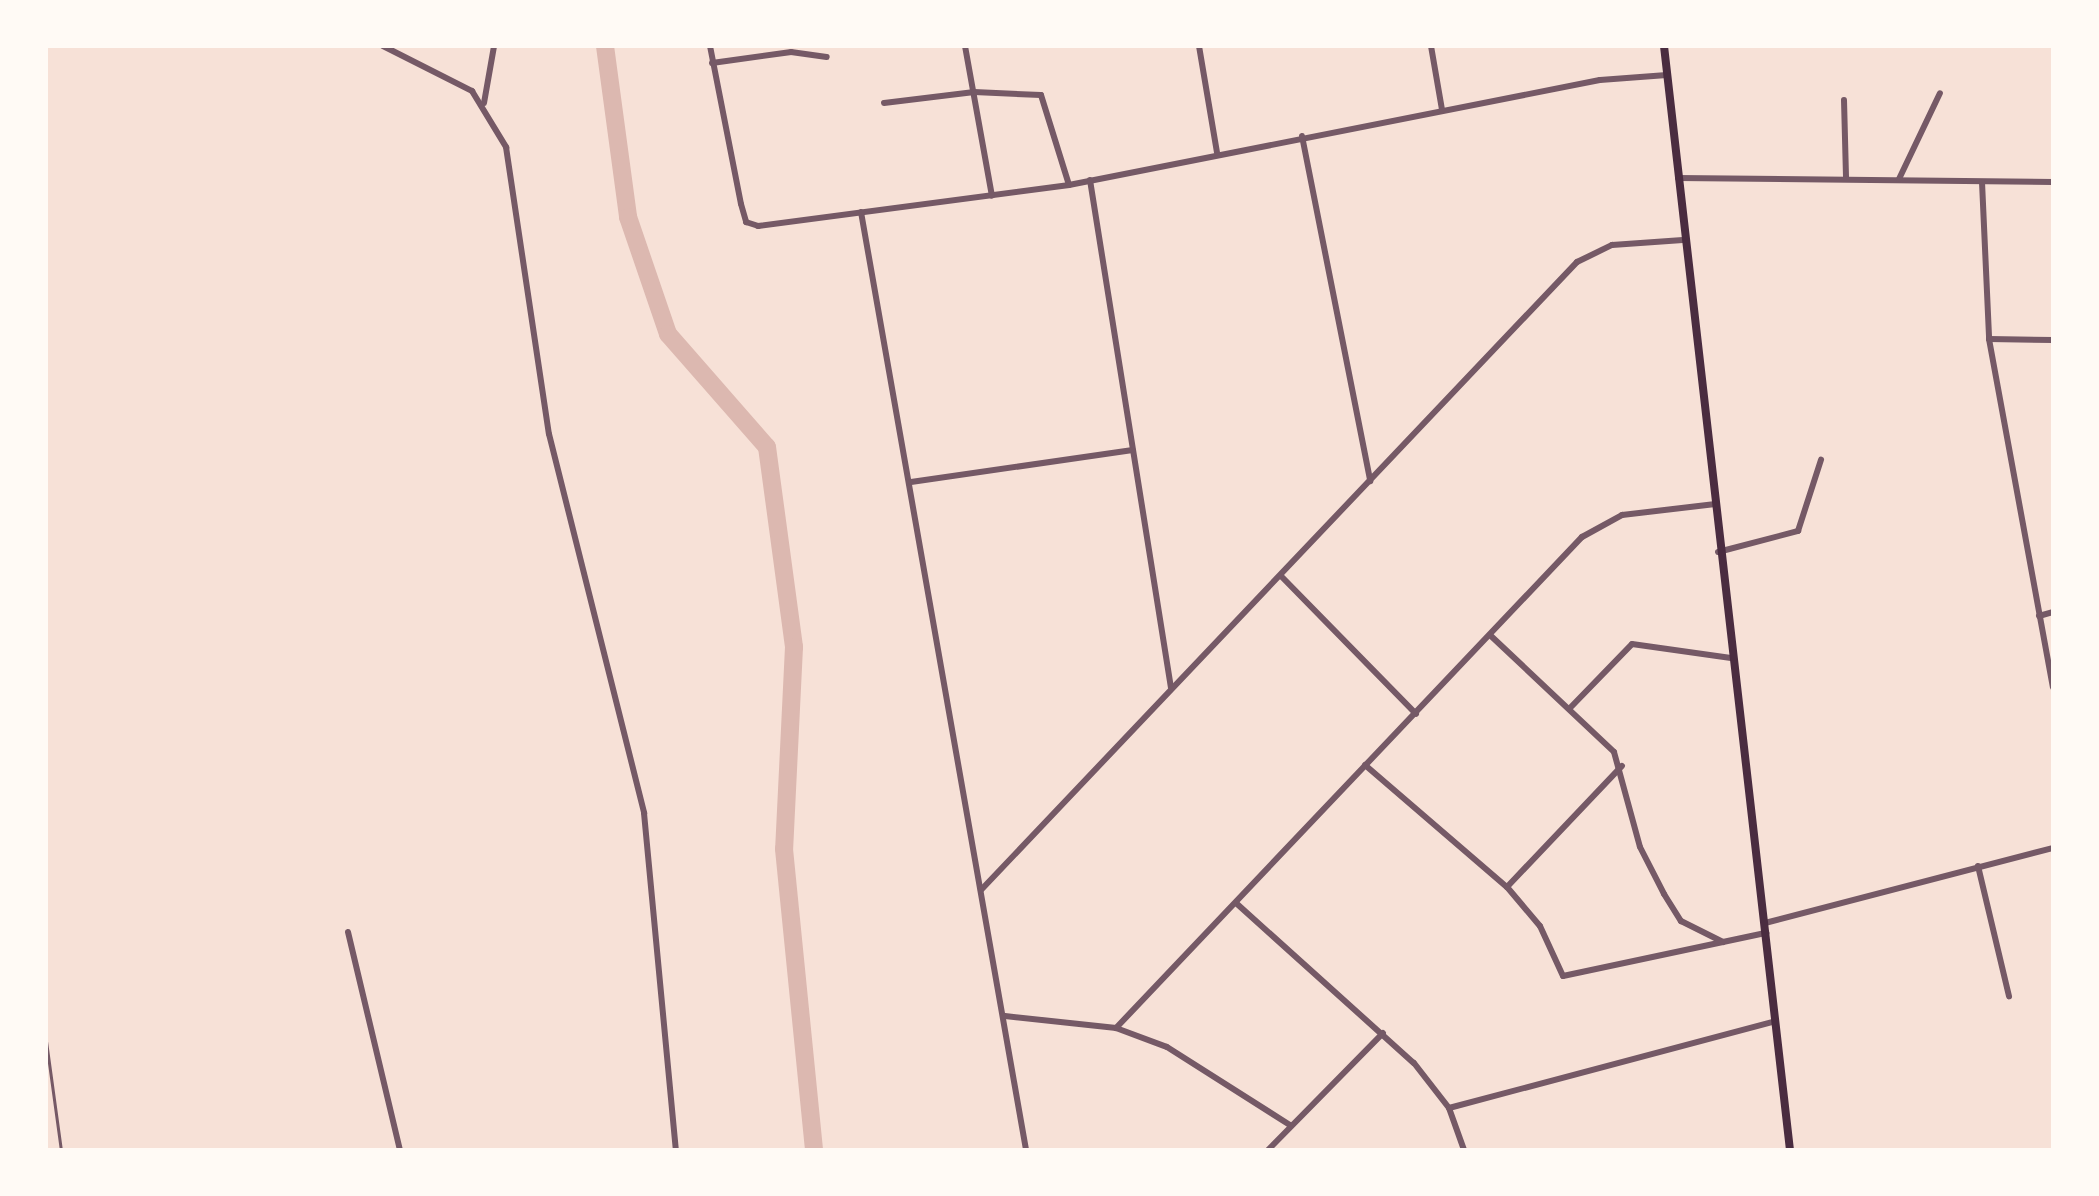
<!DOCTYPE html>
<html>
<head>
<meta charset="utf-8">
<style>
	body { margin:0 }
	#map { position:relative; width:2099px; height:1196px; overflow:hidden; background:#f7e1d7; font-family:Ubuntu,sans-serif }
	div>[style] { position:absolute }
	.river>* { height:18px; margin:-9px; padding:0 9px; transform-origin:9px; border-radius:9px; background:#dcb8b0 }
	.service>* { height:3px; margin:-1.5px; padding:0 1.5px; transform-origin:1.5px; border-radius:1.5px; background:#755966 }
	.minor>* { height:6px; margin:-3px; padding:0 3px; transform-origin:3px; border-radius:3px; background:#755966 }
	.secondary>* { height:8px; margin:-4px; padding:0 4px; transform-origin:4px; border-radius:4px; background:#4a2c40 }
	span { translate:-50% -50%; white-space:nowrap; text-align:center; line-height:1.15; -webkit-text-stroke:8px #fffaf5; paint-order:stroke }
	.frame { position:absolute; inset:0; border:48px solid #fffaf5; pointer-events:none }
</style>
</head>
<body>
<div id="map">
	<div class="river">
		<i style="left:605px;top:46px;width:173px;rotate:82.3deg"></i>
		<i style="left:628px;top:217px;width:124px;rotate:71.1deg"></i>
		<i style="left:668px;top:334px;width:150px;rotate:48.8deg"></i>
		<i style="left:767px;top:447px;width:202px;rotate:82.3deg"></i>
		<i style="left:794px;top:647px;width:202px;rotate:92.8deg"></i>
		<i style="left:784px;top:849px;width:302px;rotate:84.3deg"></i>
	</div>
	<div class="service">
		<i style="left:46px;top:1041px;width:110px;rotate:82.2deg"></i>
	</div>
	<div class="minor">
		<i style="left:383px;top:46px;width:100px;rotate:26.8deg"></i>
		<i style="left:472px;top:91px;width:66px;rotate:58.7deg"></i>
		<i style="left:506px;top:147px;width:290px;rotate:81.5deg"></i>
		<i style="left:549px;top:434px;width:391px;rotate:75.9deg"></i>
		<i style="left:644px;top:813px;width:339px;rotate:84.6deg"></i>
		<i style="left:710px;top:46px;width:161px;rotate:78.9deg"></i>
		<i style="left:741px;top:204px;width:19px;rotate:74deg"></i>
		<i style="left:746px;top:222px;width:13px;rotate:18deg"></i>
		<i style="left:758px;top:226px;width:314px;rotate:-7.5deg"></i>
		<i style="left:1069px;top:185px;width:541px;rotate:-11.19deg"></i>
		<i style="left:1600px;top:80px;width:67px;rotate:-4.3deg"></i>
		<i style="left:965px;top:46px;width:152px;rotate:79.8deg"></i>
		<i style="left:1199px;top:46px;width:108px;rotate:80.4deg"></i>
		<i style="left:1431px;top:46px;width:65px;rotate:80.2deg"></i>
		<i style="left:712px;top:63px;width:80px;rotate:-7.9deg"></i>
		<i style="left:791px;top:52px;width:36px;rotate:8deg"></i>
		<i style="left:1844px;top:100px;width:78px;rotate:88.5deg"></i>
		<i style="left:484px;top:103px;width:58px;rotate:-80deg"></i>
		<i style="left:884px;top:103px;width:91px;rotate:-7deg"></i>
		<i style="left:974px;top:92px;width:67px;rotate:2.6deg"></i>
		<i style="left:1041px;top:95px;width:94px;rotate:72.7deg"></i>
		<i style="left:1302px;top:136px;width:352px;rotate:78.8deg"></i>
		<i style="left:1678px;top:178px;width:375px;rotate:0.6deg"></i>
		<i style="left:1899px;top:179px;width:95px;rotate:-64.5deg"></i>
		<i style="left:1090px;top:180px;width:514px;rotate:80.94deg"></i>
		<i style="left:1982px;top:182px;width:157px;rotate:87.4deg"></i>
		<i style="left:1989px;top:339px;width:354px;rotate:79.6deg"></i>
		<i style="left:861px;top:212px;width:952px;rotate:80.02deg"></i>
		<i style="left:1989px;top:339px;width:64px;rotate:0.9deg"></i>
		<i style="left:911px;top:482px;width:224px;rotate:-8.2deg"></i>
		<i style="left:1718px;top:552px;width:83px;rotate:-14.7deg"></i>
		<i style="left:1798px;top:531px;width:75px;rotate:-72.1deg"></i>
		<i style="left:1281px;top:576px;width:193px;rotate:45.6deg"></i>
		<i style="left:2039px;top:616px;width:15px;rotate:-16deg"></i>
		<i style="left:1491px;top:636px;width:169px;rotate:43.3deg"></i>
		<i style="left:1614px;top:752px;width:98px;rotate:74.7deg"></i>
		<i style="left:1640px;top:847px;width:53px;rotate:62.9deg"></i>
		<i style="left:1664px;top:894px;width:32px;rotate:58deg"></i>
		<i style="left:1681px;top:921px;width:47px;rotate:26.6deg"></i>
		<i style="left:1570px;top:708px;width:89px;rotate:-45.9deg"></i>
		<i style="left:1632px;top:644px;width:100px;rotate:8deg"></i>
		<i style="left:1365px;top:765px;width:187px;rotate:40.7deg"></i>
		<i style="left:1507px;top:887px;width:51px;rotate:49.8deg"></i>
		<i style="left:1540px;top:926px;width:55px;rotate:65.3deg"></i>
		<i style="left:1563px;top:976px;width:208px;rotate:-12deg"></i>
		<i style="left:1978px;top:866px;width:134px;rotate:76.6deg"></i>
		<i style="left:1507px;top:887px;width:167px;rotate:-46.5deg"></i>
		<i style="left:981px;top:890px;width:866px;rotate:-46.5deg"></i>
		<i style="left:1577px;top:262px;width:39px;rotate:-26deg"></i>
		<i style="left:1612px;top:245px;width:71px;rotate:-4deg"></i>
		<i style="left:1236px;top:903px;width:239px;rotate:42deg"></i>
		<i style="left:1414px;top:1063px;width:57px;rotate:52.1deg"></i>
		<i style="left:1449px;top:1108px;width:45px;rotate:70.3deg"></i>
		<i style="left:1765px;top:923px;width:298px;rotate:-14.6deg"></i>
		<i style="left:348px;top:932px;width:224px;rotate:76.6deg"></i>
		<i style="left:1005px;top:1016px;width:112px;rotate:6.2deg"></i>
		<i style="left:1116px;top:1028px;width:54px;rotate:20.4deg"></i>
		<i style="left:1167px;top:1047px;width:146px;rotate:32.4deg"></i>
		<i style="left:1116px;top:1028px;width:677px;rotate:-46.5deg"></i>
		<i style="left:1582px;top:537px;width:46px;rotate:-28.8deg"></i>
		<i style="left:1622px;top:515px;width:94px;rotate:-6.7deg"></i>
		<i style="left:1449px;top:1108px;width:338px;rotate:-14.9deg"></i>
		<i style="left:1268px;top:1150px;width:164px;rotate:-45.5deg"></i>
	</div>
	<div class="secondary">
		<i style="left:1664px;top:46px;width:1111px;rotate:83.49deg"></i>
	</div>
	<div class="frame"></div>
</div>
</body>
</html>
